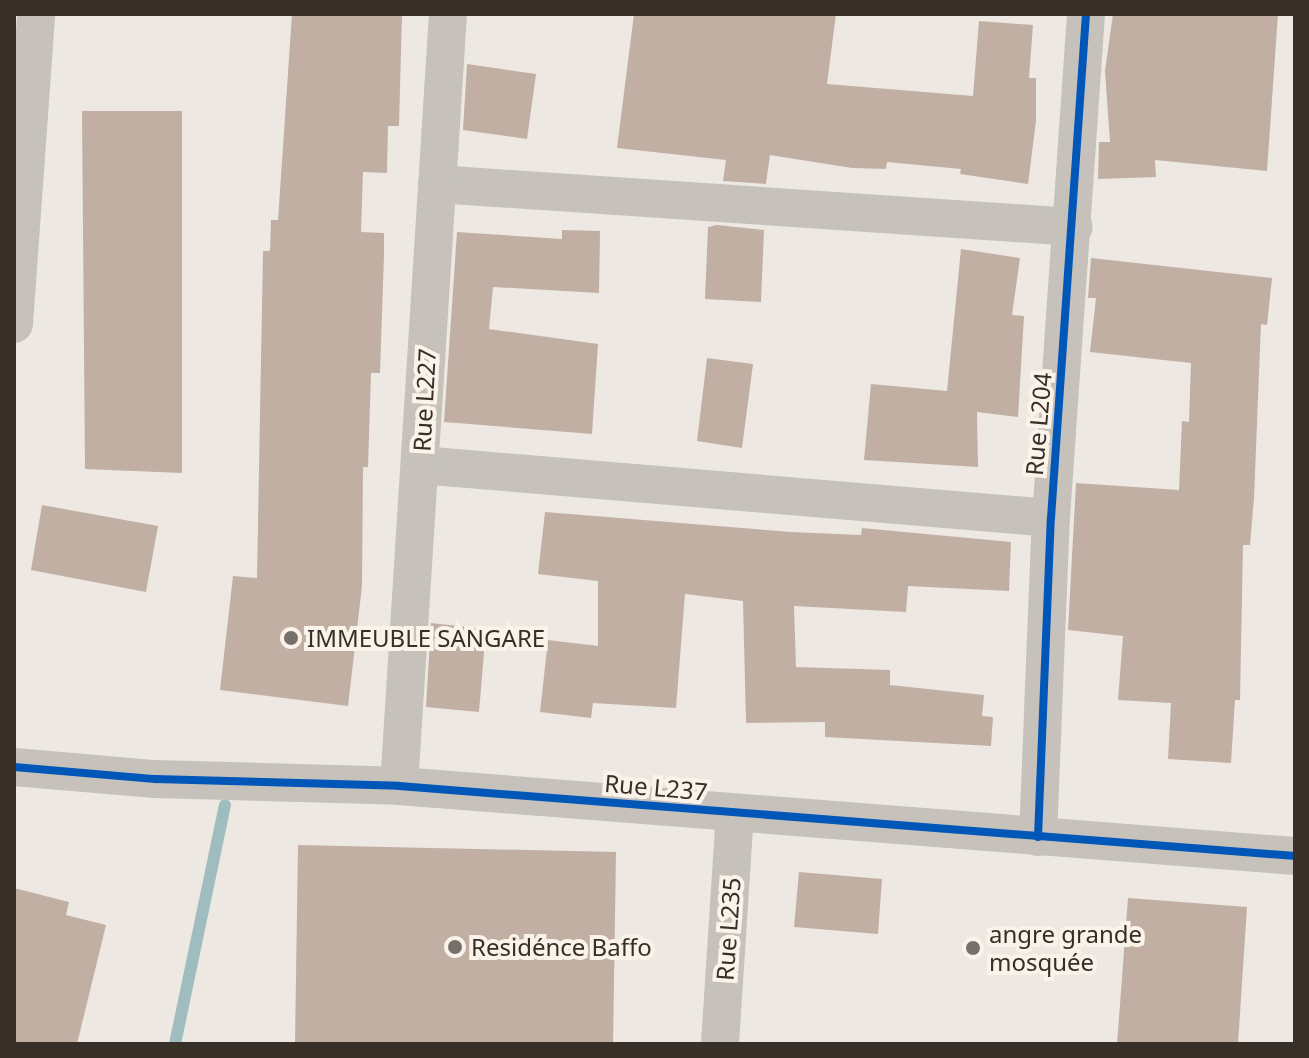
<!DOCTYPE html>
<html>
<head>
<meta charset="utf-8">
<style>
	body { margin:0 }
	#map { position:relative; width:1309px; height:1058px; overflow:hidden; background:#ede9e2; font-family:"Noto Sans",sans-serif }
	div>[style] { position:absolute }
	.stream>* { height:12px; margin:-6px; padding:0 6px; transform-origin:6px; border-radius:6px; background:#9fbdbe }
	.building>* { inset:0; background:#c1afa4 }
	.street>* { height:38px; margin:-19px; padding:0 19px; transform-origin:19px; border-radius:19px; background:#c6c1bb }
	.cycleway>* { height:8px; margin:-4px; padding:0 4px; transform-origin:4px; border-radius:4px; background:#0057b8 }
	.dots>* { width:22px; height:22px; translate:-50% -50%; box-sizing:border-box; border:4px solid #faf3ea; border-radius:50% }
	span { translate:-50% -50%; white-space:nowrap; text-align:center; line-height:1.15; -webkit-text-stroke:8px #faf3ea; paint-order:stroke }
	.street-label { font-size:24px; color:#382f29 }
	.poi-label { font-size:24px; color:#382f29 }
	.left { translate:0 -50%; text-align:left }
	.frame { position:absolute; inset:0; border:16px solid #382f29; pointer-events:none }
</style>
</head>
<body>
<div id="map">
	<div class="stream">
		<i style="left:175px;top:1044px;width:244px;rotate:-78.2deg"></i>
	</div>
	<div class="building">
		<i style="clip-path:polygon(292px 14px,402px 14px,399px 126px,388px 126px,387px 173px,363px 172px,361px 232px,384px 233px,384px 256px,380px 373px,371px 373px,368px 467px,363px 467px,362px 586px,348px 706px,220px 690px,233px 576px,257px 578px,263px 251px,270px 251px,271px 220px,278px 220px)"></i>
		<i style="clip-path:polygon(634px 14px,836px 14px,827px 84px,973px 96px,979px 21px,1033px 25px,1029px 78px,1036px 78px,1036px 121px,1028px 184px,960px 174px,961px 169px,887px 162px,886px 169px,852px 168px,770px 155px,766px 184px,723px 181px,726px 160px,617px 148px)"></i>
		<i style="clip-path:polygon(1113px 14px,1278px 14px,1267px 171px,1155px 160px,1156px 177px,1098px 179px,1099px 142px,1110px 142px,1105px 71px)"></i>
		<i style="clip-path:polygon(467px 64px,536px 74px,527px 139px,463px 130px)"></i>
		<i style="clip-path:polygon(82px 111px,182px 111px,182px 473px,85px 469px)"></i>
		<i style="clip-path:polygon(717px 225px,764px 230px,761px 302px,705px 299px,708px 227px)"></i>
		<i style="clip-path:polygon(562px 230px,600px 231px,599px 293px,493px 287px,489px 329px,598px 344px,592px 434px,444px 422px,457px 232px,562px 239px)"></i>
		<i style="clip-path:polygon(961px 249px,1020px 258px,1012px 315px,1024px 316px,1018px 417px,977px 412px,978px 467px,864px 460px,871px 384px,947px 391px)"></i>
		<i style="clip-path:polygon(1091px 258px,1272px 278px,1267px 325px,1261px 324px,1254px 498px,1250px 545px,1243px 545px,1240px 700px,1235px 700px,1231px 763px,1168px 759px,1171px 703px,1118px 700px,1123px 636px,1068px 630px,1076px 483px,1179px 490px,1182px 421px,1189px 422px,1191px 363px,1090px 352px,1096px 298px,1088px 298px)"></i>
		<i style="clip-path:polygon(707px 358px,753px 364px,742px 448px,697px 441px)"></i>
		<i style="clip-path:polygon(42px 505px,158px 526px,146px 592px,31px 570px)"></i>
		<i style="clip-path:polygon(545px 512px,791px 532px,861px 535px,862px 528px,1011px 542px,1009px 591px,908px 586px,906px 612px,794px 606px,796px 667px,890px 670px,890px 685px,984px 695px,982px 716px,993px 717px,991px 746px,825px 737px,825px 722px,746px 723px,743px 601px,685px 594px,676px 708px,593px 703px,591px 718px,540px 712px,548px 640px,598px 646px,598px 581px,538px 574px)"></i>
		<i style="clip-path:polygon(431px 623px,486px 629px,479px 712px,426px 707px)"></i>
		<i style="clip-path:polygon(298px 845px,616px 852px,613px 1044px,295px 1044px)"></i>
		<i style="clip-path:polygon(799px 872px,882px 879px,878px 934px,794px 927px)"></i>
		<i style="clip-path:polygon(14px 888px,69px 902px,66px 915px,106px 925px,77px 1044px,14px 1044px)"></i>
		<i style="clip-path:polygon(1128px 898px,1247px 907px,1238px 1044px,1117px 1044px)"></i>
	</div>
	<div class="street">
		<i style="left:437px;top:184px;width:638px;rotate:3.86deg"></i>
		<i style="left:14px;top:324px;width:311px;rotate:-85.9deg"></i>
		<i style="left:420px;top:465px;width:633px;rotate:4.8deg"></i>
		<i style="left:14px;top:767px;width:142px;rotate:4.9deg"></i>
		<i style="left:155px;top:779px;width:244px;rotate:1.6deg"></i>
		<i style="left:399px;top:786px;width:899px;rotate:4.47deg"></i>
		<i style="left:399px;top:786px;width:774px;rotate:-86.37deg"></i>
		<i style="left:1038px;top:837px;width:319px;rotate:-87.7deg"></i>
		<i style="left:1051px;top:518px;width:505px;rotate:-86.03deg"></i>
		<i style="left:720px;top:1044px;width:230px;rotate:-86.3deg"></i>
	</div>
	<div class="cycleway">
		<i style="left:14px;top:767px;width:142px;rotate:4.9deg"></i>
		<i style="left:155px;top:779px;width:244px;rotate:1.6deg"></i>
		<i style="left:399px;top:786px;width:899px;rotate:4.47deg"></i>
		<i style="left:1038px;top:837px;width:319px;rotate:-87.7deg"></i>
		<i style="left:1051px;top:518px;width:505px;rotate:-86.03deg"></i>
	</div>
	<div class="dots">
		<i style="left:291px;top:638px;background:#77706a"></i>
		<i style="left:455px;top:947px;background:#77706a"></i>
		<i style="left:973px;top:948px;background:#77706a"></i>
	</div>
	<div class="street-label">
		<span style="left:424px;top:400px;rotate:-87deg">Rue L227</span>
		<span style="left:1038px;top:424px;rotate:-85deg">Rue L204</span>
		<span style="left:656px;top:787px;rotate:5deg">Rue L237</span>
		<span style="left:728px;top:929px;rotate:-86deg">Rue L235</span>
	</div>
	<div class="poi-label">
		<span class="left" style="left:307px;top:638px">IMMEUBLE SANGARE</span>
		<span class="left" style="left:989px;top:948px">angre grande<br>mosquée</span>
		<span class="left" style="left:471px;top:947px">Residénce Baffo</span>
	</div>
	<div class="frame"></div>
</div>
</body>
</html>
